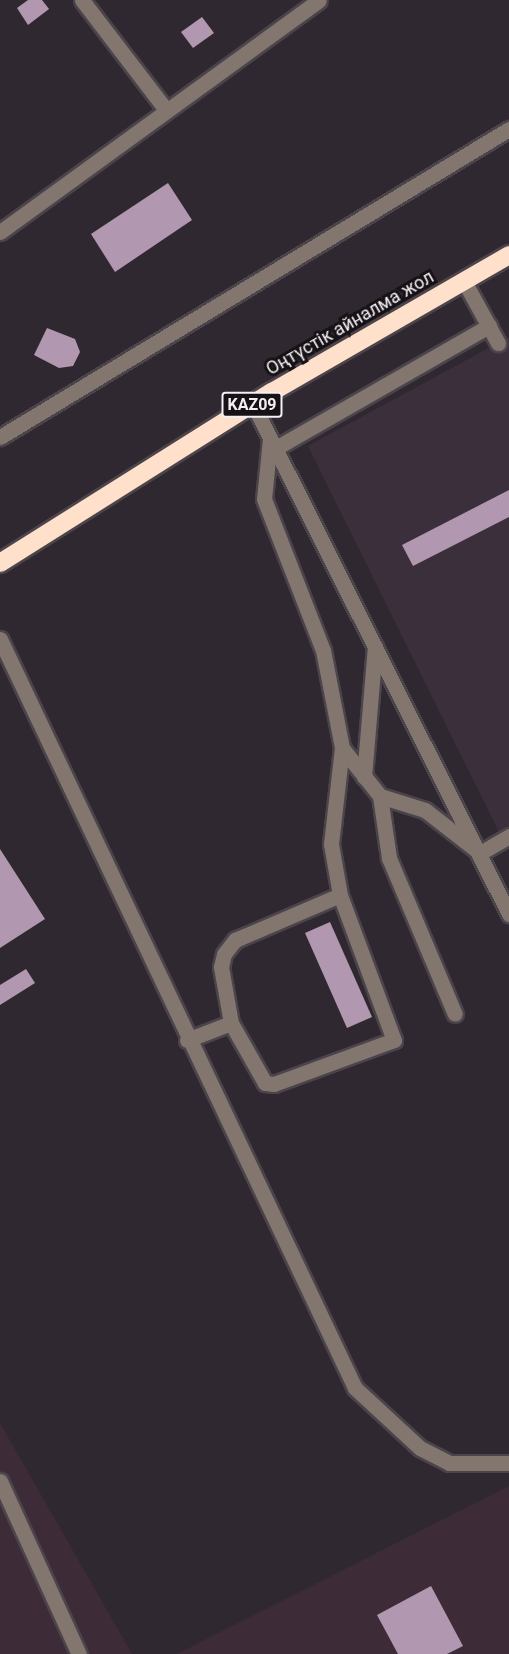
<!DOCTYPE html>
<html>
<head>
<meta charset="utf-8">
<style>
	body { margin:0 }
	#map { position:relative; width:509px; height:1654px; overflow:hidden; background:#302830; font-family:Roboto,sans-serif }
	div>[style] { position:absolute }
	.commercial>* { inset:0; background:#3d2c37 }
	.built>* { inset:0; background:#3c2f3c }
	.building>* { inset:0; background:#b198b0 }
	.roads { filter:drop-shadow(2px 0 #4b444b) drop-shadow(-2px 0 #4b444b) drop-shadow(0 2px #4b444b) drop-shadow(0 -2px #4b444b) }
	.minor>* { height:15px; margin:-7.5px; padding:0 7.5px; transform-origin:7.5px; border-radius:7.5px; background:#82766e }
	.highway>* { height:18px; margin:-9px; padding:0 9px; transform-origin:9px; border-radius:9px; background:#ffe0cb }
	span { translate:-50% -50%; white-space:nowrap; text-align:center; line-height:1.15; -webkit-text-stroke:6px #161215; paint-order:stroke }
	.shield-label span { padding:2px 4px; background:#161215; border:2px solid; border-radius:4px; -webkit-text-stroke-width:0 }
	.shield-label { font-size:16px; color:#f4eff4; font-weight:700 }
	.street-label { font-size:18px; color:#f4eff4 }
</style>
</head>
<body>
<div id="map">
	<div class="commercial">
		<i style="clip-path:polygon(0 1423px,132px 1654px,0 1654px)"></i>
		<i style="clip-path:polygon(509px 1486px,509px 1654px,177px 1654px)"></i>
	</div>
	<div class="built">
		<i style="clip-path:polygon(509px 337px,509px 827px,499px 832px,308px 446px)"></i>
	</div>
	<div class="building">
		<i style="clip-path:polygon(28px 0,42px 0,49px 9px,28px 25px,17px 8px)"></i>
		<i style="clip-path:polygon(202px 17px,214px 33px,193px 48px,181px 32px)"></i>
		<i style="clip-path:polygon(168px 183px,192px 220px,115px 272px,91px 234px)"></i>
		<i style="clip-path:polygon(47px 328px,75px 339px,80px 352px,73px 366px,59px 368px,34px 355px)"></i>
		<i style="clip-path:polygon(509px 490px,509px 517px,413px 566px,402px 545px)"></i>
		<i style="clip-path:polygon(0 849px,45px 919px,0 948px)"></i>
		<i style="clip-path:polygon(330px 922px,372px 1017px,347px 1028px,305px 933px)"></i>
		<i style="clip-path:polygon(26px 969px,35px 983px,0 1005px,0 985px)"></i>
		<i style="clip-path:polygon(431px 1586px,463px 1646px,447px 1654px,398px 1654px,377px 1615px)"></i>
	</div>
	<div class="roads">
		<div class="minor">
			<i style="left:82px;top:0;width:138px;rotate:52.6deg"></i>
			<i style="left:0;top:232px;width:394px;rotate:-36deg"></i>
			<i style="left:464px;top:281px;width:71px;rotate:61.3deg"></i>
			<i style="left:253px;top:404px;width:571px;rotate:63.35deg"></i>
			<i style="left:0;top:437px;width:595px;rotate:-31.18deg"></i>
			<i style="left:270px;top:439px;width:60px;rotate:95.7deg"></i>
			<i style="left:264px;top:499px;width:162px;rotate:68.7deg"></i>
			<i style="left:323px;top:650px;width:100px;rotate:79deg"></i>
			<i style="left:342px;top:748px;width:61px;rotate:51.6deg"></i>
			<i style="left:380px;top:796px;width:63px;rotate:81.7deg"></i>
			<i style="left:389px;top:858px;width:169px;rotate:67.1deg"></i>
			<i style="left:274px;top:449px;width:248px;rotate:-29.8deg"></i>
			<i style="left:0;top:639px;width:829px;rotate:64.64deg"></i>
			<i style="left:355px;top:1388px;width:88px;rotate:42.7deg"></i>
			<i style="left:420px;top:1448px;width:33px;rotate:27deg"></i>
			<i style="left:449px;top:1463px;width:60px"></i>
			<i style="left:364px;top:777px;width:131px;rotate:-85.2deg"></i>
			<i style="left:380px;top:796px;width:47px;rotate:17.3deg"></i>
			<i style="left:425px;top:810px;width:70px;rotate:38deg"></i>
			<i style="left:480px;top:853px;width:34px;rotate:-30deg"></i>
			<i style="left:340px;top:895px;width:155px;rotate:69.6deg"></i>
			<i style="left:394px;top:1040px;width:128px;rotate:159.9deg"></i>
			<i style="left:274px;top:1084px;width:9px;rotate:-174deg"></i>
			<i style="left:265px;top:1083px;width:69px;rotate:-119.5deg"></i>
			<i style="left:231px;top:1023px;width:57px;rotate:-100.1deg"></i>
			<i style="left:221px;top:967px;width:13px;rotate:-77deg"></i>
			<i style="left:224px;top:954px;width:18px;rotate:-52deg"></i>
			<i style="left:235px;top:940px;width:114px;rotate:-23.2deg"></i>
			<i style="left:340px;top:895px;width:52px;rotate:-100deg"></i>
			<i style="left:331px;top:844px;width:97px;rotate:-83.5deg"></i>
			<i style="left:187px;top:1040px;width:47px;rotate:-21.1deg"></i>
			<i style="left:0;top:1481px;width:190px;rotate:65.5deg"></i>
		</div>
		<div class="highway">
			<i style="left:0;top:563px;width:321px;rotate:-32.2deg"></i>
			<i style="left:272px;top:392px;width:274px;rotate:-30deg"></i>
		</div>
	</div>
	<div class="shield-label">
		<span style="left:252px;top:405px">KAZ09</span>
	</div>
	<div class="street-label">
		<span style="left:350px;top:323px;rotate:-30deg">Оңтүстік айналма жол</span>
	</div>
</div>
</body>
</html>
